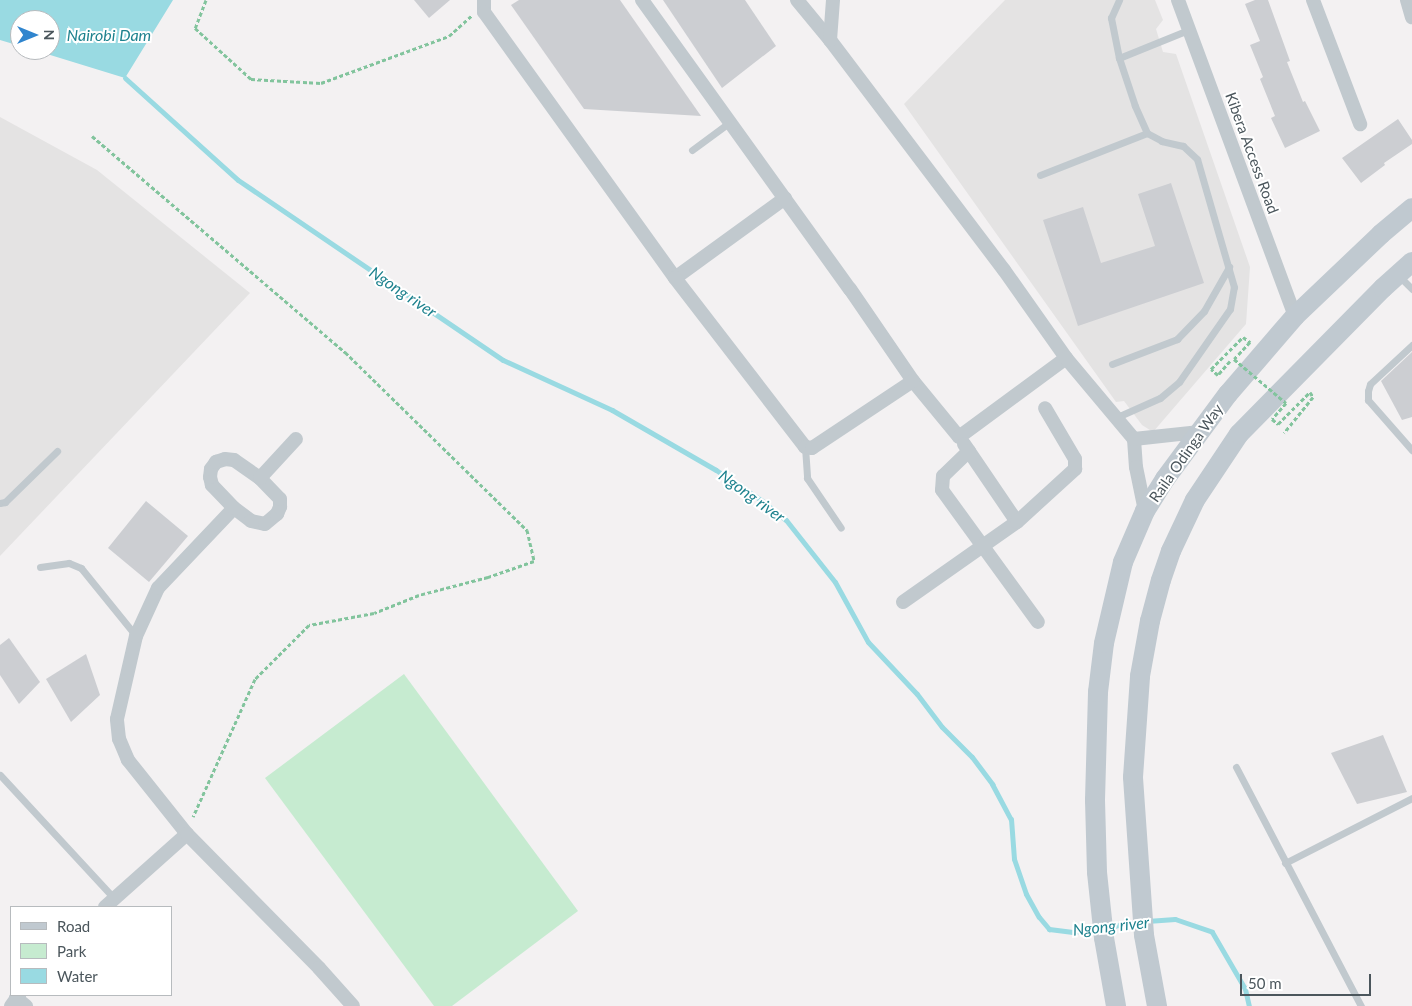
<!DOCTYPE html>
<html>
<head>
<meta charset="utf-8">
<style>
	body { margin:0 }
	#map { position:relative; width:1412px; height:1006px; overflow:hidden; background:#f3f1f2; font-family:Lato,sans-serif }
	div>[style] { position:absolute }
	.education>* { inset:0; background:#e4e3e3 }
	.green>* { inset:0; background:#c6ebd0 }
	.water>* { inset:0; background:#99dae2 }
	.stream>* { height:5px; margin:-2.5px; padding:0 2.5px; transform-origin:2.5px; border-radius:2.5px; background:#99dae2 }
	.building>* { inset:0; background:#ccced2 }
	.path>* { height:3px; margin-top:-1.5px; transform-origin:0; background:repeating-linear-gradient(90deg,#82c49d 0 4px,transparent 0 6.5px) }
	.service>* { height:7px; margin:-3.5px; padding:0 3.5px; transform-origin:3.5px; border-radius:3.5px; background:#c1c9ce }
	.minor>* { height:14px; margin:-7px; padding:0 7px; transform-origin:7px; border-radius:7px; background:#c1c9ce }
	.secondary>* { height:20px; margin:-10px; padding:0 10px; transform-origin:10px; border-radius:10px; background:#c0c9d0 }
	.path-bridge>* { height:3px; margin-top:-1.5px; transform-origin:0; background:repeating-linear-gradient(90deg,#82c49d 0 4px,transparent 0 6.5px) }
	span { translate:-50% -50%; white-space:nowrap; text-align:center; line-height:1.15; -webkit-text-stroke:4px #fff; paint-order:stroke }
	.street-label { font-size:15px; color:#4b565c }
	.water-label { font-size:16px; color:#1e828e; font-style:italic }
	.legend { position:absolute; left:10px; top:906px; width:162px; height:90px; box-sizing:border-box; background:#fff; border:1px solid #b7bbbe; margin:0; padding:6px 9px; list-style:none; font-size:15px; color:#4b565c }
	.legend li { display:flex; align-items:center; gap:10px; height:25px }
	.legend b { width:25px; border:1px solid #b7bbbe }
	.north { position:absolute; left:10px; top:10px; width:50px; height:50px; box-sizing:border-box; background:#fff; border:1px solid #b7bbbe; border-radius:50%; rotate:90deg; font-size:14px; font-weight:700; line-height:20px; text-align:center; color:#4b565c }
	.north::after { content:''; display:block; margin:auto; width:18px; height:22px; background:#3085ce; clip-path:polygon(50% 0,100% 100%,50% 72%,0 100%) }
	.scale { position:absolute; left:1240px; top:974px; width:131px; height:22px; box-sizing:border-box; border:2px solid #4b565c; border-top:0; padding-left:6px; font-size:15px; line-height:18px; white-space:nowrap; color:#4b565c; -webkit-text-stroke:4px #fff; paint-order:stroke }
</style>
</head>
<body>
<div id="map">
	<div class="education">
		<i style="clip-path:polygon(1005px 0,1155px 0,1163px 20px,1156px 29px,1163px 52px,1176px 54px,1250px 267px,1246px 324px,1153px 432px,1142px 425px,1124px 401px,1116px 402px,904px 104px)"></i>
		<i style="clip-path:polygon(0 117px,97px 170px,250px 293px,0 556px)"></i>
	</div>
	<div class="green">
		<i style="clip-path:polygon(404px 674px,578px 911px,452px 1006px,434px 1006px,265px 778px)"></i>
	</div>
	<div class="water">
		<i style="clip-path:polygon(0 0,173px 0,125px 78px,34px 50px,50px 50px,50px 20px,20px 20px,20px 46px,0 40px)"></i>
	</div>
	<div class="stream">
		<i style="left:125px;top:78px;width:152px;rotate:42.1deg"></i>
		<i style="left:238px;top:180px;width:320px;rotate:34.2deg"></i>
		<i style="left:503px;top:360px;width:120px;rotate:24.6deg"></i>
		<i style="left:612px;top:410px;width:120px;rotate:30deg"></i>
		<i style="left:716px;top:470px;width:54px;rotate:33.7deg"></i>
		<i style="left:761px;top:500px;width:32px;rotate:39deg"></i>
		<i style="left:786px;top:520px;width:79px;rotate:51.7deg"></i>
		<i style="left:835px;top:582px;width:68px;rotate:61.2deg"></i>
		<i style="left:868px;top:642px;width:71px;rotate:46.7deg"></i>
		<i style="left:917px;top:694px;width:41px;rotate:52.9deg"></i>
		<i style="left:942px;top:727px;width:42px;rotate:45deg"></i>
		<i style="left:972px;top:757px;width:34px;rotate:53deg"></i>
		<i style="left:992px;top:784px;width:40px;rotate:62deg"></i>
		<i style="left:1011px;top:819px;width:40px;rotate:85.7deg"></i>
		<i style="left:1014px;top:859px;width:37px;rotate:71deg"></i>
		<i style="left:1026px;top:894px;width:26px;rotate:61deg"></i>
		<i style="left:1039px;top:917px;width:16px;rotate:50deg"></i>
		<i style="left:1049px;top:929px;width:24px;rotate:7deg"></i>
		<i style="left:1073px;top:932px;width:26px;rotate:-9deg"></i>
		<i style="left:1147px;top:921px;width:28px;rotate:-4deg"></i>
		<i style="left:1175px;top:919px;width:39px;rotate:19deg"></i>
		<i style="left:1212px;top:932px;width:66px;rotate:59.9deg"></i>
		<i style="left:1245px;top:989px;width:17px;rotate:77deg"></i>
		<i style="left:1107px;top:927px;width:31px;rotate:-9deg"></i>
	</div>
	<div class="building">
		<i style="clip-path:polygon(414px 0,450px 0,429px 18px)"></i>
		<i style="clip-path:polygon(519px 0,620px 0,701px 116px,584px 109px,511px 5px)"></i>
		<i style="clip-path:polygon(663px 0,745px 0,776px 46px,722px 88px)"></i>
		<i style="clip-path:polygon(1255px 0,1268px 0,1290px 61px,1287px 62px,1303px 102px,1305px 101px,1320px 131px,1285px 148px,1271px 118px,1275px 116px,1260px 79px,1263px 77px,1250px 45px,1260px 41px,1245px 4px)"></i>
		<i style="clip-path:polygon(1398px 119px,1412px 140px,1412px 144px,1384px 163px,1385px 165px,1361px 183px,1342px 158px)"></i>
		<i style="clip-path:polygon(1171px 183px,1204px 283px,1078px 326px,1043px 220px,1083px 207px,1101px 263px,1155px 246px,1138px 194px)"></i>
		<i style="clip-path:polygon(1412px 352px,1412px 417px,1402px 420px,1381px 381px)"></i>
		<i style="clip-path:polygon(146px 501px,188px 536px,149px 582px,108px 548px)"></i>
		<i style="clip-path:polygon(9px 638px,40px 682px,19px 704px,0 675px,0 645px)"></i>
		<i style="clip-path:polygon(86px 654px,100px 695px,71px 722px,46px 679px)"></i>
		<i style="clip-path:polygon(1383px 735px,1407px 792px,1357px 804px,1331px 753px)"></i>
	</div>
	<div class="path">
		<i style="left:206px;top:0;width:30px;rotate:111deg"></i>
		<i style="left:195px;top:28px;width:76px;rotate:42.3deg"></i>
		<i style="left:251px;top:79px;width:70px;rotate:3.3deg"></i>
		<i style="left:321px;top:83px;width:136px;rotate:-20.2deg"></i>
		<i style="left:449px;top:36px;width:30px;rotate:-42deg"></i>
		<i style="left:92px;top:136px;width:333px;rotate:40.5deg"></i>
		<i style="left:345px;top:352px;width:255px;rotate:44.4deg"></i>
		<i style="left:527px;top:530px;width:32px;rotate:77deg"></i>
		<i style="left:534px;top:561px;width:49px;rotate:160.8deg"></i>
		<i style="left:488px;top:577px;width:71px;rotate:165.4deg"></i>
		<i style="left:419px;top:595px;width:48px;rotate:158.2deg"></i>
		<i style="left:374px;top:613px;width:66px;rotate:169.5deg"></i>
		<i style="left:309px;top:625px;width:76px;rotate:135deg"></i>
		<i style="left:255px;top:679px;width:151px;rotate:114.2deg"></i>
	</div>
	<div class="service">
		<i style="left:1119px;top:58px;width:74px;rotate:-22.1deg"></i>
		<i style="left:692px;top:150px;width:47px;rotate:-36.4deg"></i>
		<i style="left:1040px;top:175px;width:115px;rotate:-21.4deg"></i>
		<i style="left:1398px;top:275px;width:20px;rotate:45deg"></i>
		<i style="left:1412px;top:345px;width:57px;rotate:137.1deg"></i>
		<i style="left:1370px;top:384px;width:7px;rotate:106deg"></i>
		<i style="left:1368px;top:391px;width:9px;rotate:90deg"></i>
		<i style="left:1368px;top:400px;width:67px;rotate:48.7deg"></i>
		<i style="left:1112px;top:364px;width:70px;rotate:-21deg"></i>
		<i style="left:1177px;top:339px;width:39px;rotate:-46deg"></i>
		<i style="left:1204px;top:311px;width:51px;rotate:-60.4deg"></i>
		<i style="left:1115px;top:418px;width:49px;rotate:-24deg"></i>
		<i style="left:1160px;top:398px;width:25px;rotate:-40deg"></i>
		<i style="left:1179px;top:382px;width:89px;rotate:-55.1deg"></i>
		<i style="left:1230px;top:309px;width:22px;rotate:-80deg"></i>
		<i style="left:1234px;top:287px;width:133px;rotate:-106.1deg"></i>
		<i style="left:1197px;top:159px;width:19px;rotate:-137deg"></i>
		<i style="left:1183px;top:146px;width:22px;rotate:-167deg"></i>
		<i style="left:1162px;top:141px;width:17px;rotate:-152deg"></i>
		<i style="left:1147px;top:133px;width:30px;rotate:-114deg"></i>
		<i style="left:1135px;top:106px;width:51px;rotate:-108.4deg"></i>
		<i style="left:1119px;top:58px;width:41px;rotate:-101.3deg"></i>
		<i style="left:1111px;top:18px;width:20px;rotate:-66deg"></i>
		<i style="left:805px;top:447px;width:31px;rotate:86deg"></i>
		<i style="left:807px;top:478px;width:60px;rotate:55.8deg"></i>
		<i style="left:0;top:503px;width:5px;rotate:-11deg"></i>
		<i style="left:5px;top:502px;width:73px;rotate:-44.4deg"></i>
		<i style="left:40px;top:567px;width:29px;rotate:-8deg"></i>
		<i style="left:69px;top:563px;width:13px;rotate:23deg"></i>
		<i style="left:81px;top:568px;width:87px;rotate:51deg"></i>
		<i style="left:1236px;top:767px;width:270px;rotate:62.4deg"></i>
		<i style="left:0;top:775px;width:168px;rotate:47.2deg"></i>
		<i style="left:1285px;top:863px;width:143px;rotate:-27.1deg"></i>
	</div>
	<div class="minor">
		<i style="left:484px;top:0;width:12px;rotate:90deg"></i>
		<i style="left:484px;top:12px;width:327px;rotate:54.3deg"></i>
		<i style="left:675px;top:278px;width:136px;rotate:-36deg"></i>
		<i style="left:642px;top:0;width:356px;rotate:54.3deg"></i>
		<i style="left:850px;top:289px;width:112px;rotate:55.6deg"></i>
		<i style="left:913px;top:381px;width:72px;rotate:50.6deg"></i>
		<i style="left:959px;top:437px;width:133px;rotate:-36.4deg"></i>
		<i style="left:797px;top:0;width:52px;rotate:50.5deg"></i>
		<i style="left:830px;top:40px;width:288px;rotate:52.9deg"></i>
		<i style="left:1004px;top:270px;width:108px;rotate:54.8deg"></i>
		<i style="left:1066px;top:358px;width:106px;rotate:50deg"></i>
		<i style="left:1134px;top:439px;width:28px;rotate:86deg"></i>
		<i style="left:1136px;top:467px;width:45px;rotate:78.4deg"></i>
		<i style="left:1178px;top:0;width:337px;rotate:69.7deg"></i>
		<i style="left:1313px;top:0;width:133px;rotate:69.2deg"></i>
		<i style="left:1407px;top:0;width:18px;rotate:74deg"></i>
		<i style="left:830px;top:40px;width:40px;rotate:-85.7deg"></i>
		<i style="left:675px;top:278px;width:213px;rotate:52.4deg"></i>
		<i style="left:805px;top:447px;width:7px;rotate:8deg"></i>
		<i style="left:812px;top:448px;width:121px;rotate:-33.6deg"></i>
		<i style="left:1134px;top:439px;width:64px;rotate:-6.2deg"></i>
		<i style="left:964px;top:444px;width:94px;rotate:55.8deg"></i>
		<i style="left:969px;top:451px;width:36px;rotate:136deg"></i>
		<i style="left:943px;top:476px;width:14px;rotate:94deg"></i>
		<i style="left:942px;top:490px;width:163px;rotate:54deg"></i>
		<i style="left:234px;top:508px;width:21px;rotate:37deg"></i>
		<i style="left:251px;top:521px;width:14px;rotate:12deg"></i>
		<i style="left:265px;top:524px;width:16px;rotate:-40deg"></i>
		<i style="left:277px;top:514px;width:8px;rotate:-67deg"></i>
		<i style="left:280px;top:507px;width:8px;rotate:-90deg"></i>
		<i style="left:280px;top:499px;width:29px;rotate:-134deg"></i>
		<i style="left:903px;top:602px;width:139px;rotate:-35.1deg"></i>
		<i style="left:1017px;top:522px;width:79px;rotate:-42.4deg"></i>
		<i style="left:1075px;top:469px;width:10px;rotate:-90deg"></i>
		<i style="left:1075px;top:459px;width:59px;rotate:-120.5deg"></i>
		<i style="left:187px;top:834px;width:95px;rotate:-128.6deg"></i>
		<i style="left:128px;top:760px;width:23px;rotate:-113deg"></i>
		<i style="left:119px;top:739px;width:20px;rotate:-96deg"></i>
		<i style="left:117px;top:719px;width:85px;rotate:-77.1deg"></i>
		<i style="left:136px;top:636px;width:53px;rotate:-65.4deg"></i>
		<i style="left:158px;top:588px;width:110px;rotate:-46.5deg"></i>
		<i style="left:234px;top:508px;width:32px;rotate:-134deg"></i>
		<i style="left:212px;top:485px;width:8px;rotate:-104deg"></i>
		<i style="left:210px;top:477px;width:8px;rotate:-83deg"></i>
		<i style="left:211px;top:469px;width:9px;rotate:-54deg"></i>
		<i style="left:216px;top:462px;width:9px;rotate:-18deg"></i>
		<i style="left:225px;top:459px;width:9px;rotate:6deg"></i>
		<i style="left:234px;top:460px;width:32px;rotate:35deg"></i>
		<i style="left:260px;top:478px;width:53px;rotate:-47.3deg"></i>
		<i style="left:105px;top:907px;width:110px;rotate:-41.7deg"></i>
		<i style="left:187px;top:834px;width:188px;rotate:45.4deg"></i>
		<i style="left:319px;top:968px;width:51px;rotate:48.2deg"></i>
		<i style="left:16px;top:998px;width:13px;rotate:39deg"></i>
		<i style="left:11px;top:1006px;width:14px;rotate:-54deg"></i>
	</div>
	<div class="secondary">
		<i style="left:1116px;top:1006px;width:69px;rotate:-100deg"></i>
		<i style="left:1104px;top:938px;width:66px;rotate:-96.1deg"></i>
		<i style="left:1097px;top:872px;width:72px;rotate:-91.6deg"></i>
		<i style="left:1095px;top:800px;width:108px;rotate:-88.4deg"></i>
		<i style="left:1098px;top:692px;width:49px;rotate:-83deg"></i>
		<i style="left:1104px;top:643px;width:83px;rotate:-76.8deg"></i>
		<i style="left:1123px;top:562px;width:56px;rotate:-66.7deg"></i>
		<i style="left:1145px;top:511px;width:38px;rotate:-58deg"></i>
		<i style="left:1165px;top:479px;width:106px;rotate:-53.5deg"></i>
		<i style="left:1228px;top:394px;width:103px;rotate:-49.3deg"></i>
		<i style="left:1295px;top:316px;width:119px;rotate:-43.6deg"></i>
		<i style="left:1381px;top:234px;width:40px;rotate:-40deg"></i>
		<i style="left:1157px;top:1006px;width:72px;rotate:-100.4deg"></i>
		<i style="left:1144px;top:935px;width:158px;rotate:-94deg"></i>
		<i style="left:1133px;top:777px;width:101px;rotate:-86deg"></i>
		<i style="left:1140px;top:676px;width:56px;rotate:-79.7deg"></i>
		<i style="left:1150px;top:621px;width:42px;rotate:-75deg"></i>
		<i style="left:1161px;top:580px;width:31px;rotate:-71deg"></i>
		<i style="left:1171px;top:551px;width:56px;rotate:-64.8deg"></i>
		<i style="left:1195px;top:500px;width:79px;rotate:-56.3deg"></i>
		<i style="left:1239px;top:434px;width:205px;rotate:-45.4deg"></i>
		<i style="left:1383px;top:288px;width:39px;rotate:-42deg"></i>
	</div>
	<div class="path-bridge">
		<i style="left:1230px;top:361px;width:18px;rotate:131deg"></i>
		<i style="left:1218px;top:375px;width:9px;rotate:-139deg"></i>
		<i style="left:1211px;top:369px;width:45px;rotate:-45deg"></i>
		<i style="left:1243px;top:337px;width:9px;rotate:36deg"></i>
		<i style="left:1250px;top:342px;width:23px;rotate:133deg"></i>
		<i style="left:1234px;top:359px;width:68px;rotate:40.2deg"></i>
		<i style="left:1286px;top:403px;width:21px;rotate:131deg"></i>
		<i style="left:1272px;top:419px;width:8px;rotate:40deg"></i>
		<i style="left:1278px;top:424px;width:45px;rotate:-45deg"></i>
		<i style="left:1310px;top:392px;width:6px;rotate:59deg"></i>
		<i style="left:1313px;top:397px;width:46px;rotate:128.9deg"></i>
	</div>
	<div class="street-label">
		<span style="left:1252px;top:153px;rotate:70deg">Kibera Access Road</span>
		<span style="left:1186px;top:453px;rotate:-55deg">Raila Odinga Way</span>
	</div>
	<div class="water-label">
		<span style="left:109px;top:35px">Nairobi Dam</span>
		<span style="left:403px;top:292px;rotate:34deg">Ngong river</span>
		<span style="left:752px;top:496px;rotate:36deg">Ngong river</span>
		<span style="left:1111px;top:926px;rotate:-6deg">Ngong river</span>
	</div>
	<ul class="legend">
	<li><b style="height:6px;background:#c0c9d0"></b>Road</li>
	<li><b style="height:14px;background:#c6ebd0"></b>Park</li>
	<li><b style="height:14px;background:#99dae2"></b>Water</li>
	</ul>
	<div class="north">N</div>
	<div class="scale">50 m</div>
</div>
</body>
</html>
